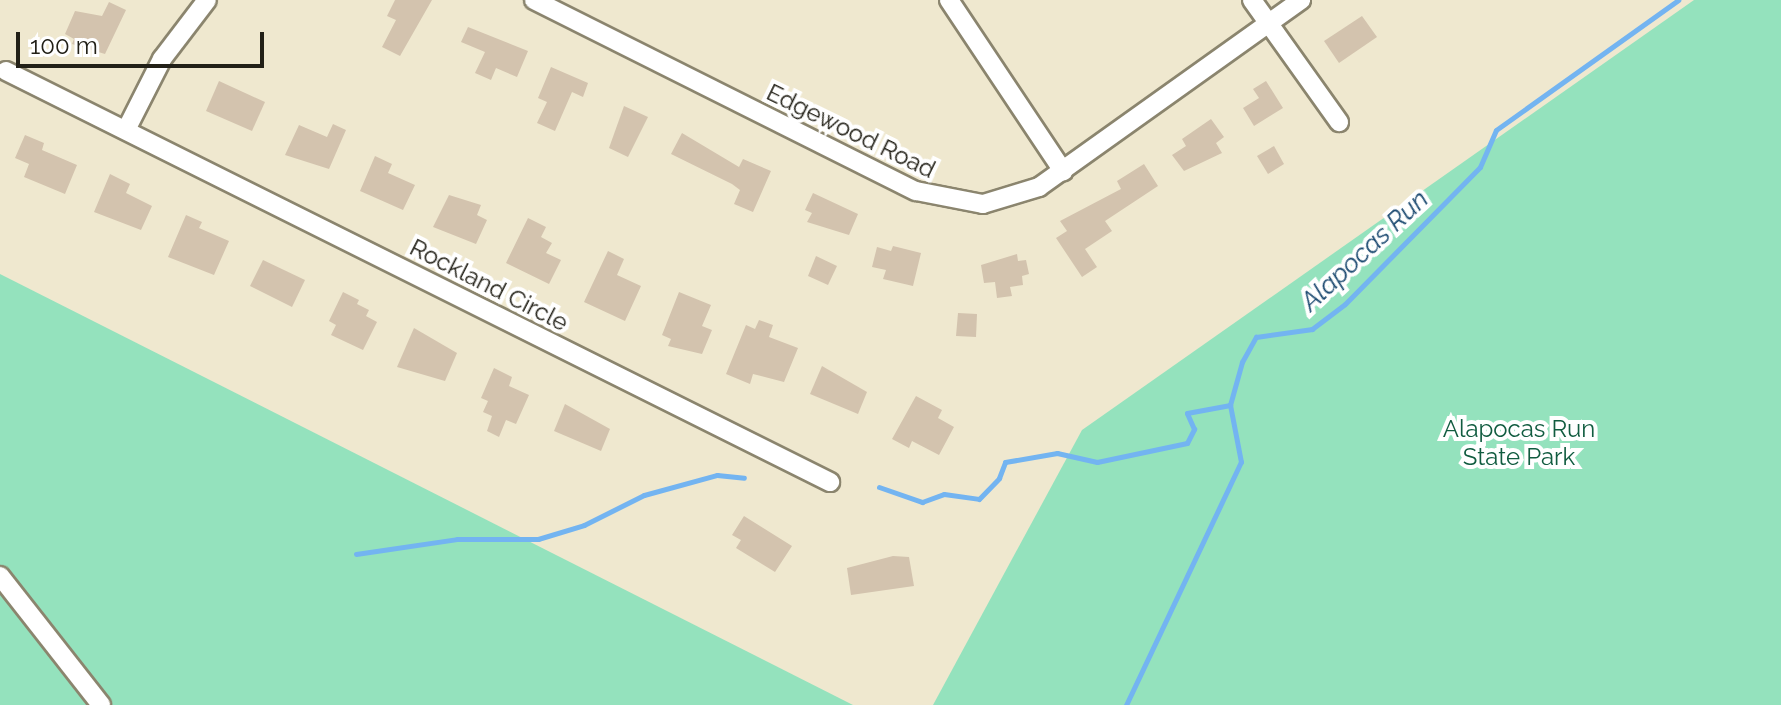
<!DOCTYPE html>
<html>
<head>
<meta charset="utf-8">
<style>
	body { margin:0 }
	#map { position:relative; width:1781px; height:705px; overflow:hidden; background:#efe8cf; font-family:Raleway,sans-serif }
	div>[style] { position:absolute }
	.green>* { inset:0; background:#94e2bd }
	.stream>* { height:5px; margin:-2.5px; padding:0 2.5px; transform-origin:2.5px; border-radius:2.5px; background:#73b4f1 }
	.building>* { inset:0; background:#d3c3ae }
	.roads { filter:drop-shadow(2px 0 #8b856e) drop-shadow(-2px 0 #8b856e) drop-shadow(0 2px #8b856e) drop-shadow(0 -2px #8b856e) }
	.minor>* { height:18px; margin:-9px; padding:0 9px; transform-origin:9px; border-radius:9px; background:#fff }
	span { translate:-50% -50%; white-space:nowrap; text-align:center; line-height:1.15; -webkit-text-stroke:8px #fff; paint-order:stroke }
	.street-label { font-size:24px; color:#222017 }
	.park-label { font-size:24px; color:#115c40 }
	.water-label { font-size:26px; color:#18476e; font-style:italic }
	.scale { position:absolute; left:16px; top:32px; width:248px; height:36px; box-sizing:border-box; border:4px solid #222017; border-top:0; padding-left:10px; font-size:24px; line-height:28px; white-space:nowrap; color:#222017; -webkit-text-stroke:6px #fff; paint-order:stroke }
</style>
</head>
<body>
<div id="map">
	<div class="green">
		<i style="clip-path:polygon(1694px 0,1781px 0,1781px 705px,933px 705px,1082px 430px)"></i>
		<i style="clip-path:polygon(0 274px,853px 705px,0 705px)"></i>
	</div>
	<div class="stream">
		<i style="left:879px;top:487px;width:46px;rotate:19.2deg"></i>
		<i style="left:922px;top:502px;width:23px;rotate:-20deg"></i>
		<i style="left:944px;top:494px;width:35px;rotate:8deg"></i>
		<i style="left:979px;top:499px;width:29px;rotate:-46deg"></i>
		<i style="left:999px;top:478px;width:17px;rotate:-69deg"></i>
		<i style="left:1005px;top:462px;width:53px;rotate:-9.8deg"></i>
		<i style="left:1057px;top:453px;width:41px;rotate:12.7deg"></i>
		<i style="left:1097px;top:462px;width:92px;rotate:-11.9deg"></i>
		<i style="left:1187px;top:443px;width:16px;rotate:-63deg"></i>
		<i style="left:1194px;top:429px;width:17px;rotate:-114deg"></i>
		<i style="left:1187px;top:413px;width:44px;rotate:-10.5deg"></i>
		<i style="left:356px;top:554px;width:102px;rotate:-8.4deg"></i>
		<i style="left:457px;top:539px;width:81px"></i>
		<i style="left:538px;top:539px;width:48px;rotate:-16.9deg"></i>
		<i style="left:584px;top:525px;width:67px;rotate:-26.6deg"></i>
		<i style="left:644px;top:495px;width:76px;rotate:-15.3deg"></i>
		<i style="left:717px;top:475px;width:27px;rotate:6deg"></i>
		<i style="left:1126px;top:705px;width:269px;rotate:-64.7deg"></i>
		<i style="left:1241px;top:462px;width:58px;rotate:-100.9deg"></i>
		<i style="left:1230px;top:405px;width:45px;rotate:-74.4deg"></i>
		<i style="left:1242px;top:362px;width:29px;rotate:-61deg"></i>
		<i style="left:1256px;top:337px;width:57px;rotate:-8.1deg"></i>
		<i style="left:1312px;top:329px;width:41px;rotate:-37.1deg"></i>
		<i style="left:1345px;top:304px;width:192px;rotate:-45.4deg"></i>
		<i style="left:1480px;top:167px;width:40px;rotate:-66.6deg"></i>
		<i style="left:1496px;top:130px;width:224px;rotate:-35.5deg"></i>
	</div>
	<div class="building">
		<i style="clip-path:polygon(395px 0,432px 0,400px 56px,382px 47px,396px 20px,387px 16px)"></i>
		<i style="clip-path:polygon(109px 2px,126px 10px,105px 54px,72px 44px,74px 39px,65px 34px,75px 11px,102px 16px)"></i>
		<i style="clip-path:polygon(1362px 16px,1377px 37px,1339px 63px,1324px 41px)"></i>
		<i style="clip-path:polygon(468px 27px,528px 51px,517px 77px,496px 68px,491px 80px,475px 73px,485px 52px,461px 42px)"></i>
		<i style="clip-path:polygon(551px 67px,588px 83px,583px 97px,572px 92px,555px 131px,537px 123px,547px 102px,538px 98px)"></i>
		<i style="clip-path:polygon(219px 81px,265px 102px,252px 131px,206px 111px)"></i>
		<i style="clip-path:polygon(1266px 81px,1283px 108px,1254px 126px,1243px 108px,1259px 98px,1253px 89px)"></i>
		<i style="clip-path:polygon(624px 106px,648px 117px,628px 157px,609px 148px)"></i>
		<i style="clip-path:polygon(1211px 119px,1224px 137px,1216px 143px,1222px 153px,1184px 171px,1172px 155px,1186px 146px,1182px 139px)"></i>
		<i style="clip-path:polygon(333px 124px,346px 130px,329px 169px,285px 155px,299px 125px,327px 137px)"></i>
		<i style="clip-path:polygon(682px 133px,739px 167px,743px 159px,771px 171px,753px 212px,734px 204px,740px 190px,732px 184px,671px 154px)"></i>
		<i style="clip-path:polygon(25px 135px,44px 143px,42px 150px,77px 165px,65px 194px,24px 177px,29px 164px,15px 158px)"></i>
		<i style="clip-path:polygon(1274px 146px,1284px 164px,1268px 174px,1257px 156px)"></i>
		<i style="clip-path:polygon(375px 156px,392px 164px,388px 173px,415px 185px,403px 210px,360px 191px)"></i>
		<i style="clip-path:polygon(1144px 164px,1158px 186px,1105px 221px,1112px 231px,1085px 249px,1097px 267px,1082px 277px,1056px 238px,1067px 231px,1060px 221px,1121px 189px,1117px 181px)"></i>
		<i style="clip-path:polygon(110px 174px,130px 184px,126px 193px,152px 206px,141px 230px,94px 212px)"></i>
		<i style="clip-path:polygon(813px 193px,858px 214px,849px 235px,807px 222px,812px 213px,805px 210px)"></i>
		<i style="clip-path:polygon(449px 195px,481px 205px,477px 215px,487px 220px,476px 244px,433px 227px)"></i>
		<i style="clip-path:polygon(186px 215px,202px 222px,199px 228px,229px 241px,214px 275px,168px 257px)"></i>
		<i style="clip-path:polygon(528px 218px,546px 227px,541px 237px,552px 243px,546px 253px,561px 260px,549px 284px,506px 263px)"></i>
		<i style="clip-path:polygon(893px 246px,921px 253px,913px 286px,883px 279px,886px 270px,872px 267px,877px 247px,891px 251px)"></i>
		<i style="clip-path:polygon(608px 251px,624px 259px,617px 275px,641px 286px,625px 321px,584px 302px)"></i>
		<i style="clip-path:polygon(1017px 254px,1018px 261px,1026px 260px,1029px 274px,1022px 276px,1023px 285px,1010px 287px,1012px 296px,997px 298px,995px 282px,984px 283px,981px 265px)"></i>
		<i style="clip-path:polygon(816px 256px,837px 266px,828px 285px,808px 276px)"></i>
		<i style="clip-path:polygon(263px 260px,305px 280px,292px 307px,250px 286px)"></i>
		<i style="clip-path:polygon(343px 292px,359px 300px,357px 304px,369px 310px,366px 316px,377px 322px,363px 350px,331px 335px,336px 325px,329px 321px)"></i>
		<i style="clip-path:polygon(679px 292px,711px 305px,702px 326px,712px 330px,702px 354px,668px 346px,671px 339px,662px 335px)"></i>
		<i style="clip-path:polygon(958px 313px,977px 314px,976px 337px,956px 336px)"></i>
		<i style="clip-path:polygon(759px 320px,773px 325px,769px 337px,798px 348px,784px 382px,753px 374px,750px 384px,726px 374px,746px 325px,755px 329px)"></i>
		<i style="clip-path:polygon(414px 328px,457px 353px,445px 381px,397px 367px)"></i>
		<i style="clip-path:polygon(822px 366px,867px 392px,858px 414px,810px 394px)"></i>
		<i style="clip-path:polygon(494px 368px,512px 377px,509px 386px,529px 395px,516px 424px,506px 420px,499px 437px,487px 431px,492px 416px,483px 412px,488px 401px,481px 398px)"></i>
		<i style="clip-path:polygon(916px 396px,942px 410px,938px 418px,954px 427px,939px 455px,912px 441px,909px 448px,892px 439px)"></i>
		<i style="clip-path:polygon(565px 404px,610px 429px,601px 451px,554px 431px)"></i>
		<i style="clip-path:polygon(744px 516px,792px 546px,775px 572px,736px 548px,741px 540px,732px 535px)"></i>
		<i style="clip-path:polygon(893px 556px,909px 557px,914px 586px,851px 595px,847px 568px)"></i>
	</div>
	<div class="roads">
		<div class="minor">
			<i style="left:534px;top:0;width:427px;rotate:26.6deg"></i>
			<i style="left:916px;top:191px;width:68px;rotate:11deg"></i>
			<i style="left:983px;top:204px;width:59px;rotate:-16.9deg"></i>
			<i style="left:1039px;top:187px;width:322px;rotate:-35.5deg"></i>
			<i style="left:949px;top:0;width:206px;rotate:56.3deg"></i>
			<i style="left:1252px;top:0;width:150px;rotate:54.5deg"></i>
			<i style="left:6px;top:71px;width:921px;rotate:26.51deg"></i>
			<i style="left:126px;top:130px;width:80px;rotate:-63.1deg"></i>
			<i style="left:162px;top:59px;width:74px;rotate:-52.7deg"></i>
			<i style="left:0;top:576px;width:164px;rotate:51.9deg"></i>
		</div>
	</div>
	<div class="street-label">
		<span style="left:851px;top:131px;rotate:26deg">Edgewood Road</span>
		<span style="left:489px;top:285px;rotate:27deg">Rockland Circle</span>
	</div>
	<div class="park-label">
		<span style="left:1519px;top:443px">Alapocas Run<br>State Park</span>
	</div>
	<div class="water-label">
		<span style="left:1365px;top:251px;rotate:-43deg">Alapocas Run</span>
	</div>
	<div class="scale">100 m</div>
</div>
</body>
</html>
